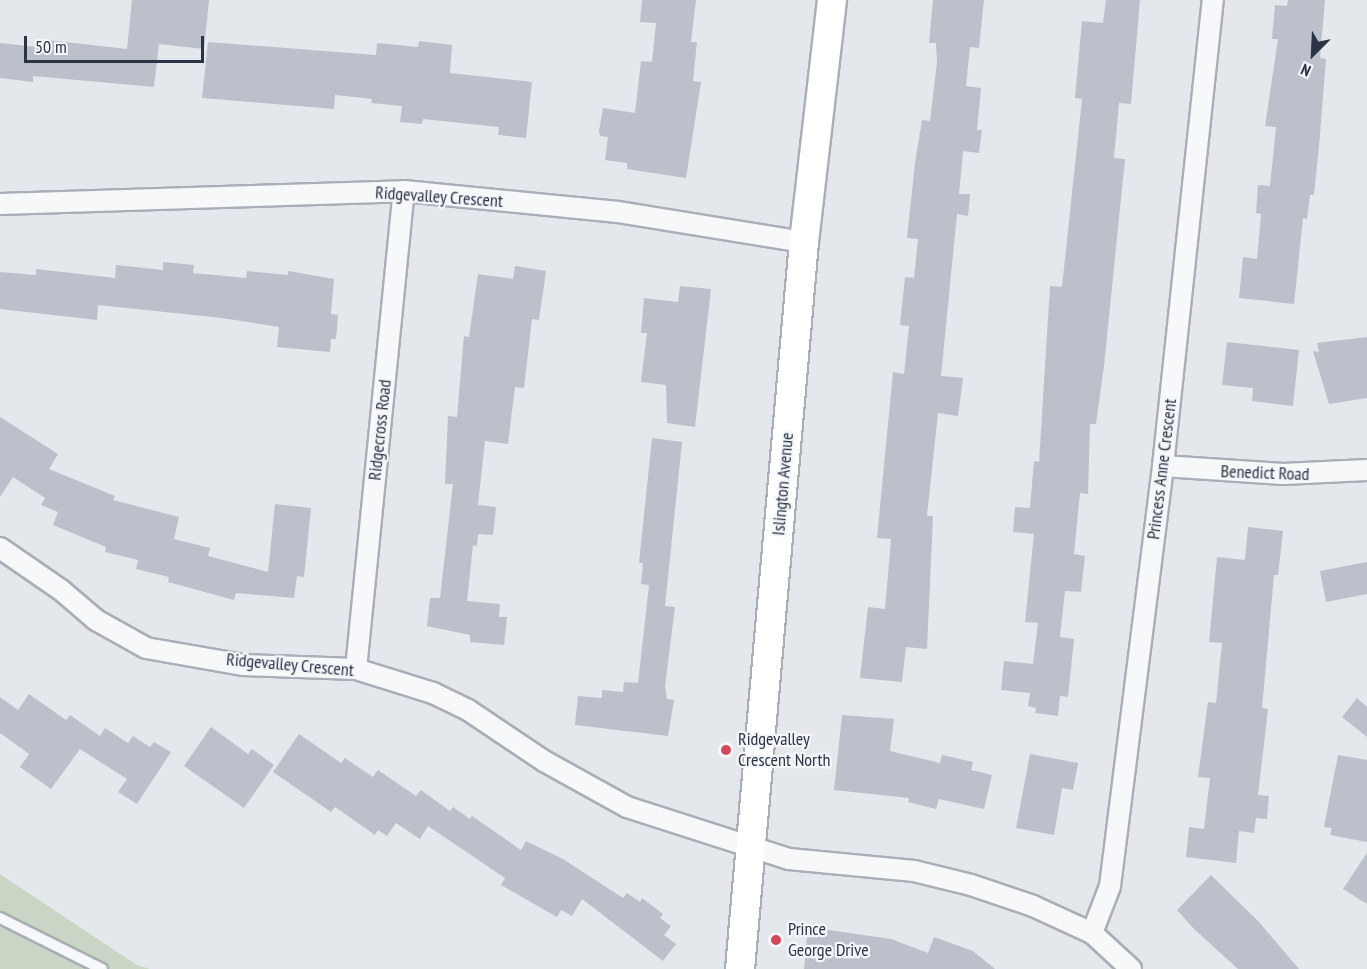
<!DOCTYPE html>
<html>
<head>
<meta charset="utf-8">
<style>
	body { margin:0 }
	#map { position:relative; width:1367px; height:969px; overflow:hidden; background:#e4e7ec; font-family:"PT Sans Narrow",sans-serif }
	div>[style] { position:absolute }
	.green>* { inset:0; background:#c9d6c5 }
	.building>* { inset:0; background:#bbc0ca }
	.roads { filter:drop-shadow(2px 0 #a9aeb7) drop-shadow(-2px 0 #a9aeb7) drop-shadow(0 2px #a9aeb7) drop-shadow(0 -2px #a9aeb7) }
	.lane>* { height:10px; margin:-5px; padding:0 5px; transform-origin:5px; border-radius:5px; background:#f7f8fa }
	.street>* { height:20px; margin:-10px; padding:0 10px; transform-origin:10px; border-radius:10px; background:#f7f8fa }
	.secondary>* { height:28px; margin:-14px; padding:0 14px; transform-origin:14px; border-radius:14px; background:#fff }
	.dots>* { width:16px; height:16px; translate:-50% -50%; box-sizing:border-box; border:3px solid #f4f6f9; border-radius:50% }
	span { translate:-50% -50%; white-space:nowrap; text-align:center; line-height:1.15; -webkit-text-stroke:4.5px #f4f6f9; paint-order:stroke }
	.street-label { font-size:18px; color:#2b3445 }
	.poi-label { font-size:18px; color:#2b3445 }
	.left { translate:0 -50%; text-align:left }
	.north { position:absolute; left:1283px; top:24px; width:60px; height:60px; -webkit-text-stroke:4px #f4f6f9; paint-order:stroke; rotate:204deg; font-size:16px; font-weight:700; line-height:24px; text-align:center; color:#2b3445 }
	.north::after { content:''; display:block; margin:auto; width:21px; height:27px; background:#2b3445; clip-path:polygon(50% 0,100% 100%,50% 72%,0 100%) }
	.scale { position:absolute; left:24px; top:36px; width:180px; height:27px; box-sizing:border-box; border:3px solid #2b3445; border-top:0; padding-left:8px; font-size:18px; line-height:21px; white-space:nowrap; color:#2b3445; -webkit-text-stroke:4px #f4f6f9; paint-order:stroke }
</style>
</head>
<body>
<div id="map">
	<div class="green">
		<i style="clip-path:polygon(0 874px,137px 965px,150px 969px,0 969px)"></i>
	</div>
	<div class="building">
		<i style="clip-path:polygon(132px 0,209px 0,204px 49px,159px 44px,154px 87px,33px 76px,33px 82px,0 78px,0 43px,46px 48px,47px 40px,127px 49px)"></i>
		<i style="clip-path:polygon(642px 0,696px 0,691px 42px,697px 42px,693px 81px,701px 82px,686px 178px,627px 169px,627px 163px,605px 160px,608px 137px,600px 136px,599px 131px,603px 108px,635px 113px,641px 61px,652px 62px,656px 23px,640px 22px)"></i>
		<i style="clip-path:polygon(933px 0,984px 0,979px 48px,970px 47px,966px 86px,981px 88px,977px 130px,982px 130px,979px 153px,963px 151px,959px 194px,970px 194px,968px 216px,957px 214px,941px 376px,963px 378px,958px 416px,938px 413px,927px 516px,933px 516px,927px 649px,906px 647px,902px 682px,860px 678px,868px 607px,885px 609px,891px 539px,877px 538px,893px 372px,904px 374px,909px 326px,900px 325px,905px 277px,914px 278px,918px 239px,907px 238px,915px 163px,922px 120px,930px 121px,937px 62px,936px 43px,929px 43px)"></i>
		<i style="clip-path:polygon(1106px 0,1140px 0,1131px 104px,1119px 103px,1114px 158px,1125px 159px,1104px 366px,1096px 424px,1090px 424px,1088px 494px,1080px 493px,1074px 554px,1085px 556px,1081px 592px,1065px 591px,1060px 637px,1074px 639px,1068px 697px,1060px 696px,1058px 716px,1035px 713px,1036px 708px,1028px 706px,1030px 693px,1001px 690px,1004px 661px,1033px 664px,1038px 623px,1025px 622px,1034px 534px,1013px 532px,1015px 507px,1030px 508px,1034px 461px,1039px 462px,1050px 286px,1062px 287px,1082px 99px,1075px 98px,1082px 21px,1103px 23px)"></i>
		<i style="clip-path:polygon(1288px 0,1325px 0,1320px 58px,1326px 59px,1319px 146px,1314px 195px,1310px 195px,1307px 219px,1303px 218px,1294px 304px,1239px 298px,1243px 257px,1257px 259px,1261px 214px,1256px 213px,1258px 185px,1270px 186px,1276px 127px,1265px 126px,1278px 39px,1272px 39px,1275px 5px,1287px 6px)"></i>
		<i style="clip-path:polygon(419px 41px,452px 45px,450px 73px,532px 82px,526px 138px,498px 135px,499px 127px,423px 119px,422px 124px,400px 122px,402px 106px,371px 103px,372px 99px,335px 95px,334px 109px,202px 98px,208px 42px,376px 55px,377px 43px,418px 47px)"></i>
		<i style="clip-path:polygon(163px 262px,194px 265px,193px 273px,246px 278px,247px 271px,288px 275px,288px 271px,334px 279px,331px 314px,338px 315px,336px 339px,331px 339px,330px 352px,277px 347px,279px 327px,222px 318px,98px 305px,97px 320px,0 309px,0 272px,36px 275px,36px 269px,115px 278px,116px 265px,163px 270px)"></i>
		<i style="clip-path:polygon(515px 266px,546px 271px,539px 320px,532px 319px,524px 388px,515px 387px,508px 444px,485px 441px,478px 505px,496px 507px,493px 535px,478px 534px,477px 546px,473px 545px,467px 601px,500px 604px,499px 617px,507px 617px,504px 645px,470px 642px,470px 635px,427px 626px,430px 598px,440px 598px,453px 484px,445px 484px,448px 416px,457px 417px,464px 336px,469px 337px,478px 274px,513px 279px)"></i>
		<i style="clip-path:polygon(680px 286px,711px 289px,695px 427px,667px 423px,666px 385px,641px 382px,647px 333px,641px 333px,644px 298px,678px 302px)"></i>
		<i style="clip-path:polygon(1367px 337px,1367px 398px,1329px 404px,1313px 351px,1319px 352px,1317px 343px)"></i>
		<i style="clip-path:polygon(1227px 342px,1299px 350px,1293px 406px,1252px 401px,1253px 388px,1222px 385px)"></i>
		<i style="clip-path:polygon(0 417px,58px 454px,49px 469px,115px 496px,113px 500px,179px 517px,174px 539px,210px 548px,208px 556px,268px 572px,275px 504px,311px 508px,304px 577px,297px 576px,294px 598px,236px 593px,234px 600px,168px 582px,169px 577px,136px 569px,138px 560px,105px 552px,106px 547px,53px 525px,58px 512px,41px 505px,45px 498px,13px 477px,0 497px)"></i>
		<i style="clip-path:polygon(652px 438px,682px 442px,665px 606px,675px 607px,665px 686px,667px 699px,674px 700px,668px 736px,575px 725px,578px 696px,602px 698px,602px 690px,623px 692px,624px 682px,638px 683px,649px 585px,641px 584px,643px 563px,639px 563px)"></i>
		<i style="clip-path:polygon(1248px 527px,1283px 531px,1278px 575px,1274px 575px,1262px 708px,1268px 709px,1258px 795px,1269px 796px,1267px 819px,1256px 818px,1254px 833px,1239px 831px,1236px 863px,1186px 857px,1189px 827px,1204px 829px,1210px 778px,1198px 777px,1208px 702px,1216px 703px,1222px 643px,1209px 642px,1217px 557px,1245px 560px)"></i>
		<i style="clip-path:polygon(1367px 562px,1367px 594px,1326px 602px,1320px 571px)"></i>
		<i style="clip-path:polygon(29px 694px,66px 720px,70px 715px,100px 736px,105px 728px,128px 743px,133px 736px,150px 747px,154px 742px,171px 752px,137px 804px,118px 792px,127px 779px,80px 749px,51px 789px,20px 767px,29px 754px,0 733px,0 697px,18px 710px)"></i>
		<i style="clip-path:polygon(1357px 698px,1367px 707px,1367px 737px,1342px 717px)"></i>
		<i style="clip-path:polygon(842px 715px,894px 719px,890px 751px,940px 763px,942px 755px,973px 762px,971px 770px,992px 775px,984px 809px,939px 799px,936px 809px,908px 802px,909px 798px,834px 790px)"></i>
		<i style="clip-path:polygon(211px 727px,248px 754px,252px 749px,274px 765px,244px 808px,184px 766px)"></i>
		<i style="clip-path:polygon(299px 734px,341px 763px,345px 758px,373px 777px,378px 770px,416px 796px,421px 790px,450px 811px,453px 807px,470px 819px,472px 816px,521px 850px,526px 841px,563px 859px,623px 898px,627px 893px,640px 902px,642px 898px,663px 914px,660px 918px,671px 926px,664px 935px,676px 944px,663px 961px,582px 899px,572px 916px,561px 910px,557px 917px,501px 885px,505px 878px,428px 826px,420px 839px,396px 823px,387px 836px,378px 830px,375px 835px,335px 807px,331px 812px,273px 772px)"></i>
		<i style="clip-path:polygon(1030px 754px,1078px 763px,1073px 790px,1062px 788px,1054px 835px,1016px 828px)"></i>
		<i style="clip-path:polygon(1338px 755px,1367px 760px,1367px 842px,1330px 835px,1332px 828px,1324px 827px)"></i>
		<i style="clip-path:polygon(1367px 853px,1367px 904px,1343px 889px)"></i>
		<i style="clip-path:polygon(1211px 875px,1259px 922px,1299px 969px,1238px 969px,1194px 929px,1177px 910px)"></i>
		<i style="clip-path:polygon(808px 927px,891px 939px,928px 953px,934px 937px,973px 951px,995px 969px,804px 969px)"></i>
	</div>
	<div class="roads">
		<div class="lane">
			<i style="left:0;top:918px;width:114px;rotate:26.6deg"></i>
		</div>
		<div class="street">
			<i style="left:0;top:204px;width:404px;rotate:-1.8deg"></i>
			<i style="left:404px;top:191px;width:215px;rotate:5.6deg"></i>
			<i style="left:618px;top:212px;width:188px;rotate:9.2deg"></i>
			<i style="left:1163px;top:466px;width:120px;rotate:3.8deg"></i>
			<i style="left:1283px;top:474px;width:84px;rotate:-2.7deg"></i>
			<i style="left:0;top:548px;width:74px;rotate:34.5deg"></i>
			<i style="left:61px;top:590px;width:46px;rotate:40.6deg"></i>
			<i style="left:96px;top:620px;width:57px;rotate:29.2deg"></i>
			<i style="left:146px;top:648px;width:98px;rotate:9.9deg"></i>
			<i style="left:243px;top:665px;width:113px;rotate:2deg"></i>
			<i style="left:356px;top:669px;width:81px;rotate:17.3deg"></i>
			<i style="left:433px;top:693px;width:39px;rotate:26deg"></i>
			<i style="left:468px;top:710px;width:92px;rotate:33.9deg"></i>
			<i style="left:544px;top:761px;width:95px;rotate:29deg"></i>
			<i style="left:627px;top:807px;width:170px;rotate:17.8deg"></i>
			<i style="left:789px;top:859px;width:126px;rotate:5.5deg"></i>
			<i style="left:914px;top:871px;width:59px;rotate:13.8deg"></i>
			<i style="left:971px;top:885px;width:65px;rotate:18.7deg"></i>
			<i style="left:1033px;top:906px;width:65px;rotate:24.6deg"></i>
			<i style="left:1092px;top:933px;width:53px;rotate:42.7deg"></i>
			<i style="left:356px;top:669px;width:480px;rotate:-84.3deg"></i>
			<i style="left:1092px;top:933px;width:50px;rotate:-69deg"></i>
			<i style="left:1110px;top:886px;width:423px;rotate:-82.8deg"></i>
			<i style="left:1163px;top:466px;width:469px;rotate:-83.9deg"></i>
		</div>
		<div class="secondary">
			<i style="left:740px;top:969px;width:730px;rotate:-84.97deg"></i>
			<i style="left:804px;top:242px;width:244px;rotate:-83.4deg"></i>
		</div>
	</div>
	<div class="dots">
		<i style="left:726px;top:750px;background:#d1495b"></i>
		<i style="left:776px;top:940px;background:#d1495b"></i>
	</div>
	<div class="street-label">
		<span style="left:439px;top:197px;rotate:4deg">Ridgevalley Crescent</span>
		<span style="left:380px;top:430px;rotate:-84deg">Ridgecross Road</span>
		<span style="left:1162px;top:469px;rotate:-83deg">Princess Anne Crescent</span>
		<span style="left:1265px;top:473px;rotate:2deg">Benedict Road</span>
		<span style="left:783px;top:484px;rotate:-85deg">Islington Avenue</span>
		<span style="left:290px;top:665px;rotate:5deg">Ridgevalley Crescent</span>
	</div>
	<div class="poi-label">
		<span class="left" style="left:738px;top:750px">Ridgevalley<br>Crescent North</span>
		<span class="left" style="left:788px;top:940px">Prince<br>George Drive</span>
	</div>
	<div class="north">N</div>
	<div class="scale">50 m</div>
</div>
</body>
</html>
